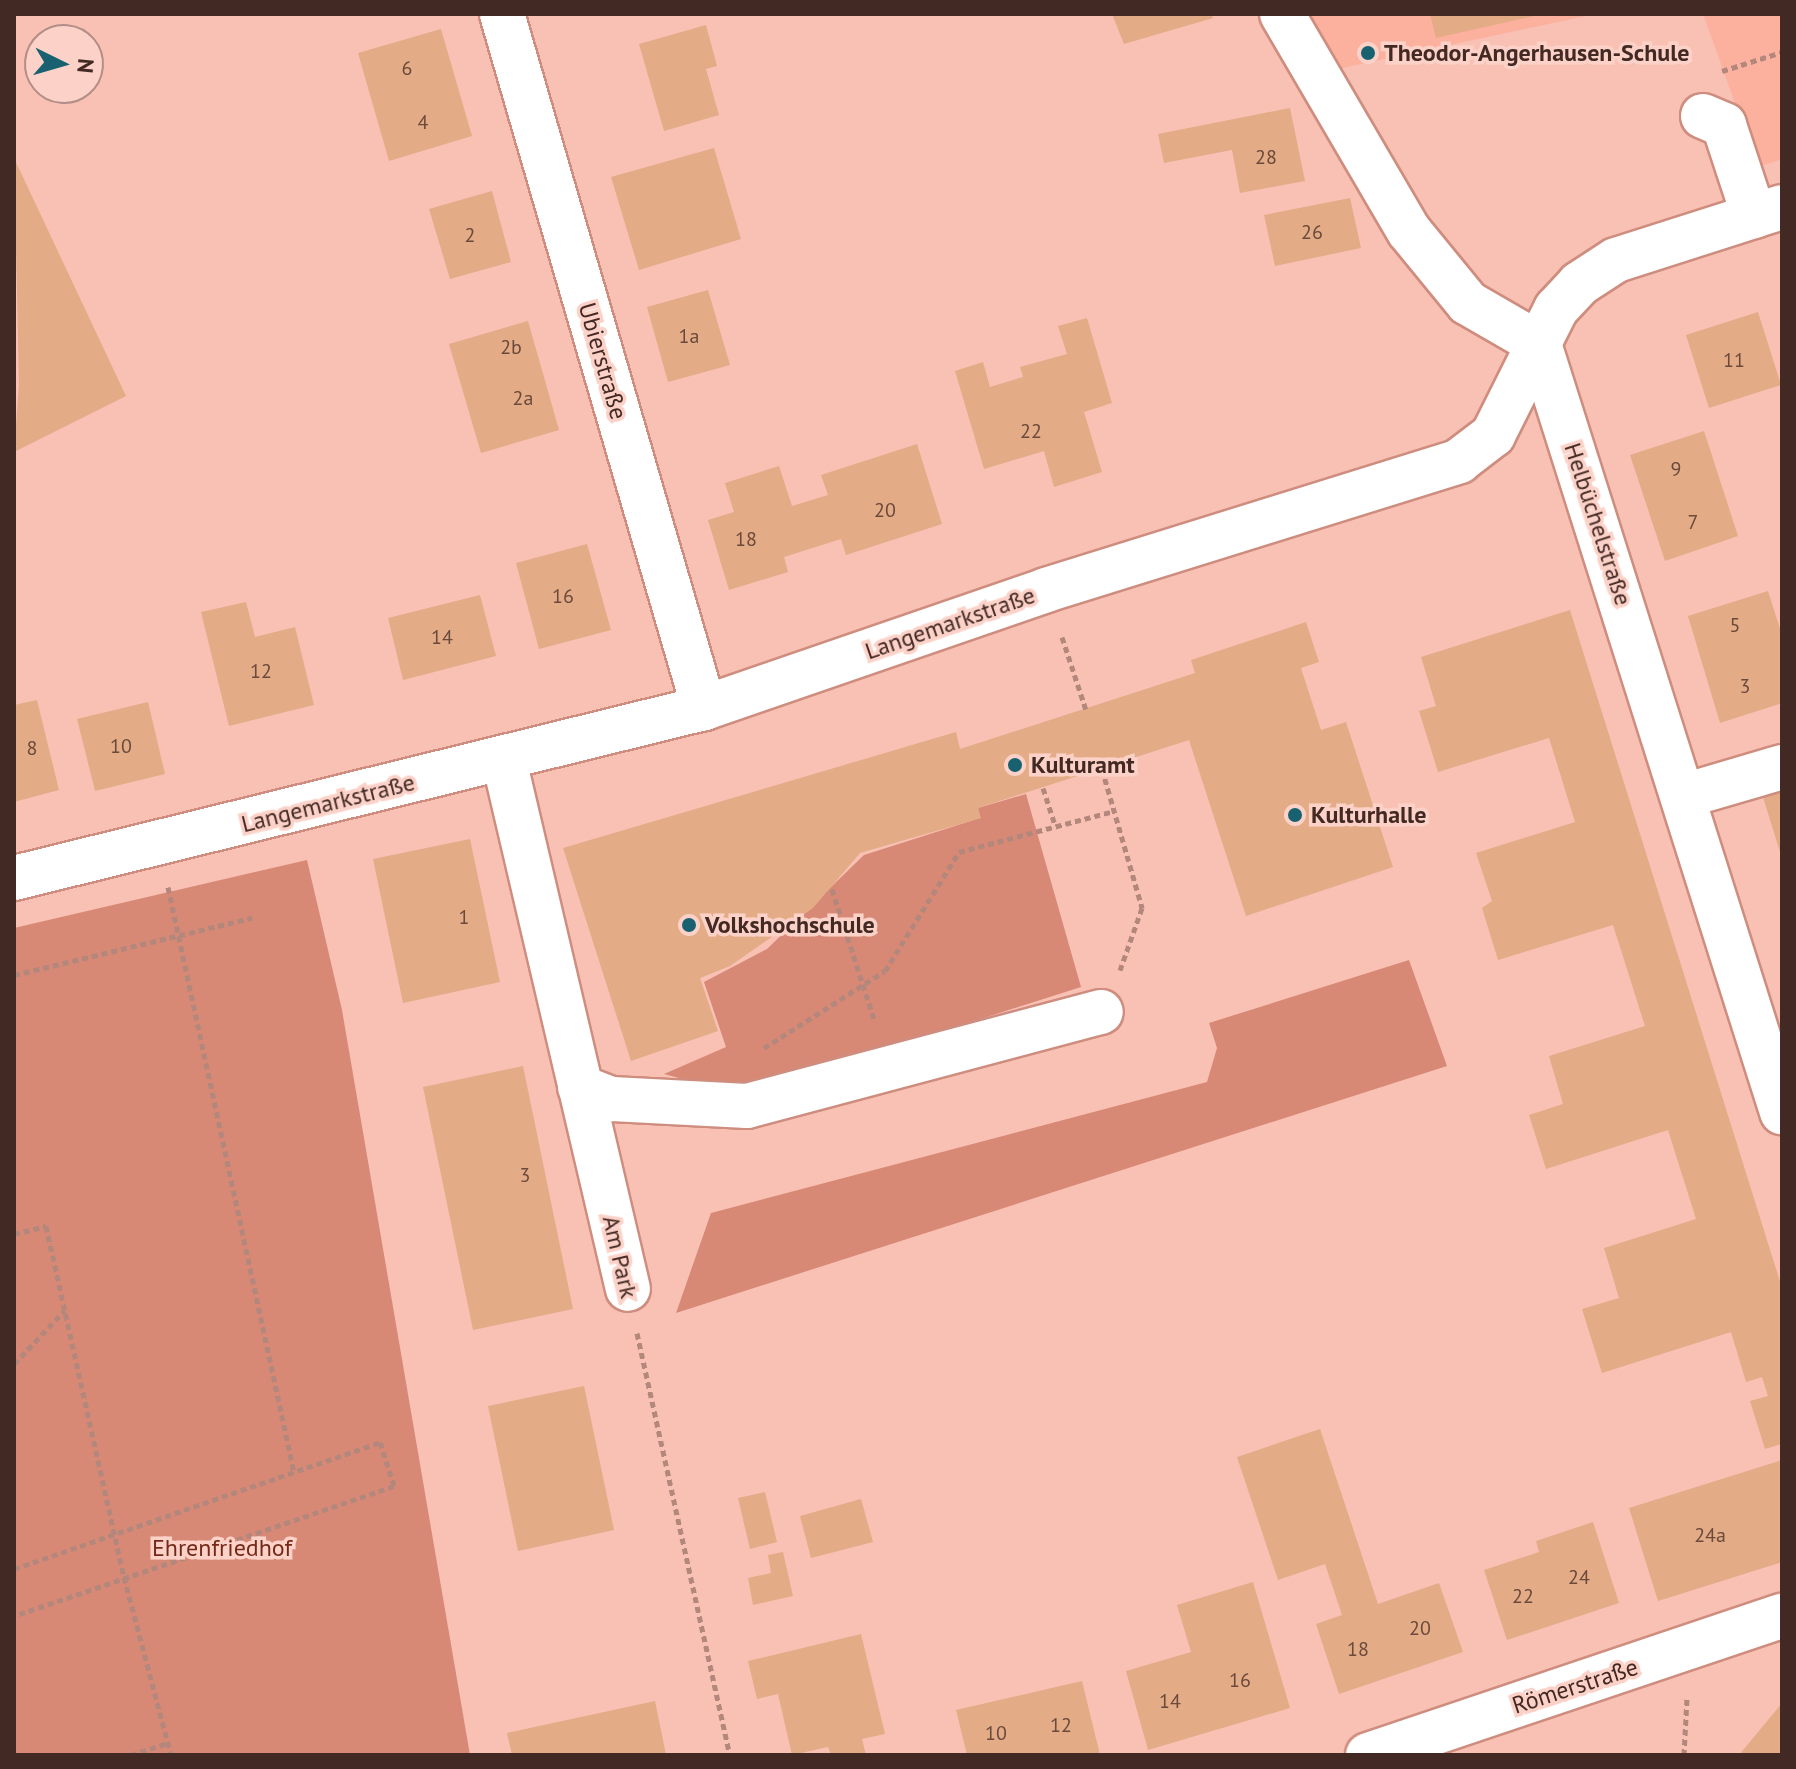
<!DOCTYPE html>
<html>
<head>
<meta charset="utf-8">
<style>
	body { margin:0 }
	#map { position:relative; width:1796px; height:1769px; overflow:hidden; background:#f8c1b4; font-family:"PT Sans",sans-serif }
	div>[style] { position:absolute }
	.built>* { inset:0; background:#fcb09e }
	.green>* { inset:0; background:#d78976 }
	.building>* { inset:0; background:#e3ab86 }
	.path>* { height:5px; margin-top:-2.5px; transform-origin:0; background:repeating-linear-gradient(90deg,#b3877c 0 6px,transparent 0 10px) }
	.roads { filter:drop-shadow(2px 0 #ce8d7e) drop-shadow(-2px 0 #ce8d7e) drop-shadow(0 2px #ce8d7e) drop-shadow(0 -2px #ce8d7e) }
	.minor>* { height:44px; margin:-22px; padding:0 22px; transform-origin:22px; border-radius:22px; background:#fff }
	.dots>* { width:22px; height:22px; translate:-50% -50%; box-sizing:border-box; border:4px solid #fcd2c8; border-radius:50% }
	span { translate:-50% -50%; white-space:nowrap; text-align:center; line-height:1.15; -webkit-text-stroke:7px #fcd2c8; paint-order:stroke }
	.number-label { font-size:20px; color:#6b4a3c }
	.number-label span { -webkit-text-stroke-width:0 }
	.poi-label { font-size:24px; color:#432923; font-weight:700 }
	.left { translate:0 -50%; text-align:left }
	.street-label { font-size:24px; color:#432923 }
	.park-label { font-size:24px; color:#742918 }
	.frame { position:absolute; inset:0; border:16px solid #432923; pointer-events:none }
	.north { position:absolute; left:24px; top:24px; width:80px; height:80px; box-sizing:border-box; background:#fcd2c8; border:2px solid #b28e86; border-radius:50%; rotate:95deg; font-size:22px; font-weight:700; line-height:32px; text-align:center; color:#432923 }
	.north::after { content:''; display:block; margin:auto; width:28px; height:36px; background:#186170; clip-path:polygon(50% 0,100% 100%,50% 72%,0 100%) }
</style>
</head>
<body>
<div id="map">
	<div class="built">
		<i style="clip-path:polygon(1308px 14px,1595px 14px,1333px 70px)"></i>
		<i style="clip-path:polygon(1703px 14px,1782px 14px,1782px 159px,1758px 167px)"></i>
	</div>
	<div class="green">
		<i style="clip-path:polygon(1026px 794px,1081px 987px,761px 1089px,732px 1092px,664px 1074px,726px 1047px,704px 982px,767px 949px,864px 855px,980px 818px,978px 808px)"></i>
		<i style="clip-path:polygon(307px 860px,342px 1010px,470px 1755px,14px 1755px,14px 928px)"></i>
		<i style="clip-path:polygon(1409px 960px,1447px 1066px,676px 1313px,711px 1213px,1207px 1082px,1217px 1048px,1209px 1023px)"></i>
	</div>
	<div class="building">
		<i style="clip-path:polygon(1112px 14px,1211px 14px,1213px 18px,1124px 44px)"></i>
		<i style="clip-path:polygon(1430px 14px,1538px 14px,1538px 15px,1436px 38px)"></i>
		<i style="clip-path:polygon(706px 25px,717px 66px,706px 69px,719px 115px,664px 131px,639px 44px)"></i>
		<i style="clip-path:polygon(441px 29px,472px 136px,389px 161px,358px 53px)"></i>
		<i style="clip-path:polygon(1290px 108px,1305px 181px,1240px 193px,1232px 150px,1164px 163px,1158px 134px)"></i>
		<i style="clip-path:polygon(714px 148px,741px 239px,639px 270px,611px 177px)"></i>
		<i style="clip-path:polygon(14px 158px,126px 396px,14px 452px,19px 384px)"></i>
		<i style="clip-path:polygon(492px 191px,511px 262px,450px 279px,429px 209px)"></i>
		<i style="clip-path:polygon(1350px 198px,1361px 248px,1275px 266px,1264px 215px)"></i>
		<i style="clip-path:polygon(708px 290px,730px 365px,668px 382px,647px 307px)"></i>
		<i style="clip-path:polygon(1758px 312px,1781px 385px,1709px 408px,1686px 335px)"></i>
		<i style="clip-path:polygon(1087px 318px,1112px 403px,1084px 412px,1102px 472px,1054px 487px,1044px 451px,984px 469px,955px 371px,983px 362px,990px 387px,1023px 377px,1020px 367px,1067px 354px,1058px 326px)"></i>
		<i style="clip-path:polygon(528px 321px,559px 430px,481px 453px,449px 344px)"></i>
		<i style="clip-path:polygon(1704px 431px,1738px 536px,1665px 561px,1630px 455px)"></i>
		<i style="clip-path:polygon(917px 444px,942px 524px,846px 555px,841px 539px,784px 557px,788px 572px,729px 590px,708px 520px,734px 512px,725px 483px,779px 466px,792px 506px,828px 495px,821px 475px)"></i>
		<i style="clip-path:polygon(587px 544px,611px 630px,539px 649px,516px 563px)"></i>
		<i style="clip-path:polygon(1768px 591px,1782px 635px,1782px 703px,1720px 723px,1688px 616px)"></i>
		<i style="clip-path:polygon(480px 595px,496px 656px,403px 680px,388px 618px)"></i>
		<i style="clip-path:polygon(246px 602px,255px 637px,295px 627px,314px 705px,229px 726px,201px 612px)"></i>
		<i style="clip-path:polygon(1570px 610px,1782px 1288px,1782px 1444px,1765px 1449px,1750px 1401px,1768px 1396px,1762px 1377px,1746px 1382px,1731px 1332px,1602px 1373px,1582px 1309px,1619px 1298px,1604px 1248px,1696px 1219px,1668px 1130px,1546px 1169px,1529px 1115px,1563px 1104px,1549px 1056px,1645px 1026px,1613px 925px,1498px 960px,1482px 908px,1492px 901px,1476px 853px,1575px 822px,1549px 738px,1438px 772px,1419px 711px,1436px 706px,1421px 657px)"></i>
		<i style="clip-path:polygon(1306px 622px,1319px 662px,1301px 668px,1321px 730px,1346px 722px,1393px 867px,1246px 916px,1189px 740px,978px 808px,981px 818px,860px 853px,813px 908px,730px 966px,700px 978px,718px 1031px,631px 1061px,563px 848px,956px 732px,960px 749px,1195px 673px,1191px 660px)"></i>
		<i style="clip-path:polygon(37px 700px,59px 790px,14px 802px,14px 705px)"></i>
		<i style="clip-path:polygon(148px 702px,165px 774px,95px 791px,77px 719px)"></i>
		<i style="clip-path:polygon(1782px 788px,1782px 855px,1781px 855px,1762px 794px)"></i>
		<i style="clip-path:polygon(470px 839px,500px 982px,403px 1003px,373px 859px)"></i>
		<i style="clip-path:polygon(523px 1066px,573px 1309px,473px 1330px,423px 1087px)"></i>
		<i style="clip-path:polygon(584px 1386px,614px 1530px,518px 1551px,488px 1406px)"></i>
		<i style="clip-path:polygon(1320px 1429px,1378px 1604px,1439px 1583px,1463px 1652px,1339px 1694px,1316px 1624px,1342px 1615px,1325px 1564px,1278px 1580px,1237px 1457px)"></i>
		<i style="clip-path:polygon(1782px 1460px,1782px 1562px,1658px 1601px,1629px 1508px)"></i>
		<i style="clip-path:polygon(765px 1492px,777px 1542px,750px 1549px,738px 1498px)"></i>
		<i style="clip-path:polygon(861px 1499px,873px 1542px,811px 1558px,800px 1516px)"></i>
		<i style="clip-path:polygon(1593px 1522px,1619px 1603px,1507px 1640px,1484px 1570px,1539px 1552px,1536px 1541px)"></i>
		<i style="clip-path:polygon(783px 1552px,793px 1596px,753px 1605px,748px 1578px,771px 1573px,768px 1555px)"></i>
		<i style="clip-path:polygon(1253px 1582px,1290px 1708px,1148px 1750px,1126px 1671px,1191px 1652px,1177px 1605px)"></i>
		<i style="clip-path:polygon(861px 1634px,885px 1734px,862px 1739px,866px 1755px,831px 1755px,828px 1747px,792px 1755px,778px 1694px,757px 1699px,748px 1661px)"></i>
		<i style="clip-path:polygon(1082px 1681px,1100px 1755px,967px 1755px,956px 1710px)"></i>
		<i style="clip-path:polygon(655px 1701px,666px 1755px,512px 1755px,507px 1733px)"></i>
		<i style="clip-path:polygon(1782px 1703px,1782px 1755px,1739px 1755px)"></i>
	</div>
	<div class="path">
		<i style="left:1722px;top:71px;width:63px;rotate:-17.6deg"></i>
		<i style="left:1062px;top:637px;width:77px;rotate:71.8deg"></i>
		<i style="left:1102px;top:769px;width:145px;rotate:73.9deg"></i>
		<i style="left:1142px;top:908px;width:66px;rotate:109.5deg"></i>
		<i style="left:1043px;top:788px;width:40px;rotate:72deg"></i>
		<i style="left:168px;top:887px;width:598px;rotate:77.85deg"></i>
		<i style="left:832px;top:889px;width:140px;rotate:72.1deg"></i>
		<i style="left:14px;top:975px;width:245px;rotate:-13.5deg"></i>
		<i style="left:764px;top:1048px;width:143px;rotate:-32.5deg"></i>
		<i style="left:885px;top:971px;width:140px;rotate:-58.1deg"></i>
		<i style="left:959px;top:852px;width:160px;rotate:-14.8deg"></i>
		<i style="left:14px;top:1234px;width:33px;rotate:-14deg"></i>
		<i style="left:46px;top:1226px;width:360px;rotate:77.5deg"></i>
		<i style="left:124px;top:1577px;width:184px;rotate:75.2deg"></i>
		<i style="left:637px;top:1333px;width:432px;rotate:77.6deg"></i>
		<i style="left:14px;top:1364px;width:74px;rotate:-46.6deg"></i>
		<i style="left:14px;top:1569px;width:387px;rotate:-19.1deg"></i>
		<i style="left:380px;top:1442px;width:46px;rotate:72.3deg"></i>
		<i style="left:394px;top:1486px;width:402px;rotate:161.1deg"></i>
		<i style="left:131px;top:1755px;width:39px;rotate:-18deg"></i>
		<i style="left:1684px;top:1755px;width:58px;rotate:-87deg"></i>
	</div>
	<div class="roads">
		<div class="minor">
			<i style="left:502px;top:14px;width:723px;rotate:73.77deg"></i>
			<i style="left:1282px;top:14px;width:251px;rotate:59.7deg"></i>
			<i style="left:1409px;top:231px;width:93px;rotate:50.7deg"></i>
			<i style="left:1468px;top:303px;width:82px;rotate:30deg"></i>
			<i style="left:1539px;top:344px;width:806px;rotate:72.44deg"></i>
			<i style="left:1703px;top:116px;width:23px;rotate:23deg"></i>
			<i style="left:1724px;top:125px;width:96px;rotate:71.8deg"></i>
			<i style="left:504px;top:760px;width:543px;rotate:76.81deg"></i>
			<i style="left:1687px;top:795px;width:99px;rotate:-16.4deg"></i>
			<i style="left:14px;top:878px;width:711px;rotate:-13.84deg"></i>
			<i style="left:704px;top:708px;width:362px;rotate:-19deg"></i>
			<i style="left:1046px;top:590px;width:433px;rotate:-17.3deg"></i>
			<i style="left:1459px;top:461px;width:43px;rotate:-37.4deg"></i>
			<i style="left:1493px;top:435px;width:141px;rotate:-63.4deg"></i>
			<i style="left:1556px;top:309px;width:34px;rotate:-47deg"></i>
			<i style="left:1579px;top:284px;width:44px;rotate:-33deg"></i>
			<i style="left:1616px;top:260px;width:174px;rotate:-17.7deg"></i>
			<i style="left:580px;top:1087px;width:34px;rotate:21deg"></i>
			<i style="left:612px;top:1099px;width:135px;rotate:3deg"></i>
			<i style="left:747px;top:1106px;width:366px;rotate:-14.9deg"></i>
			<i style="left:1368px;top:1755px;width:437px;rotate:-18.6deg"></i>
		</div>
	</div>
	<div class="dots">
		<i style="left:1368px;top:53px;background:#186170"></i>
		<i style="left:1015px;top:765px;background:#186170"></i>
		<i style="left:1295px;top:815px;background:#186170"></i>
		<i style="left:689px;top:925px;background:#186170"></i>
	</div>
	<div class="number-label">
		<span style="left:407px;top:68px">6</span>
		<span style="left:423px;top:122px">4</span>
		<span style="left:1266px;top:157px">28</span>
		<span style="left:1312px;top:232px">26</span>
		<span style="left:470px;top:235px">2</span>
		<span style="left:689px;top:336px">1a</span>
		<span style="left:511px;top:347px">2b</span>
		<span style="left:1734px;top:360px">11</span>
		<span style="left:523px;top:398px">2a</span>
		<span style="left:1031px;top:431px">22</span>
		<span style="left:1676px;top:469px">9</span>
		<span style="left:885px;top:510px">20</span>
		<span style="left:1693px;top:522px">7</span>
		<span style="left:746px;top:539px">18</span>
		<span style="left:563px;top:596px">16</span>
		<span style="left:1735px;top:625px">5</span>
		<span style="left:442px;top:637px">14</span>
		<span style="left:261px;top:671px">12</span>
		<span style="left:1745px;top:686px">3</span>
		<span style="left:121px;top:746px">10</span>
		<span style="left:32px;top:748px">8</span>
		<span style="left:464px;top:917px">1</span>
		<span style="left:525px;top:1175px">3</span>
		<span style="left:1710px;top:1535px">24a</span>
		<span style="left:1579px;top:1577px">24</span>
		<span style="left:1523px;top:1596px">22</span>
		<span style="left:1420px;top:1628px">20</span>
		<span style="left:1358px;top:1649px">18</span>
		<span style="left:1240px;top:1680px">16</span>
		<span style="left:1170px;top:1701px">14</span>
		<span style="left:1061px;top:1725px">12</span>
		<span style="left:996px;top:1733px">10</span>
	</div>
	<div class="poi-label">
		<span class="left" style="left:1384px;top:53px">Theodor-Angerhausen-Schule</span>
		<span class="left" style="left:1031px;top:765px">Kulturamt</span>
		<span class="left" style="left:1311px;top:815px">Kulturhalle</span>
		<span class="left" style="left:705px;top:925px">Volkshochschule</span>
	</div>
	<div class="street-label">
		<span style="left:603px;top:361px;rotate:74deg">Ubierstraße</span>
		<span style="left:1598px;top:524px;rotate:72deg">Helbüchelstraße</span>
		<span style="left:950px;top:623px;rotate:-19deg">Langemarkstraße</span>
		<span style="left:328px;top:803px;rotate:-14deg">Langemarkstraße</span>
		<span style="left:620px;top:1257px;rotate:77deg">Am Park</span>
		<span style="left:1575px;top:1686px;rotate:-18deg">Römerstraße</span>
	</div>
	<div class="park-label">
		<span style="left:222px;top:1548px">Ehrenfriedhof</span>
	</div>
	<div class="frame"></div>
	<div class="north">N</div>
</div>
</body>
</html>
